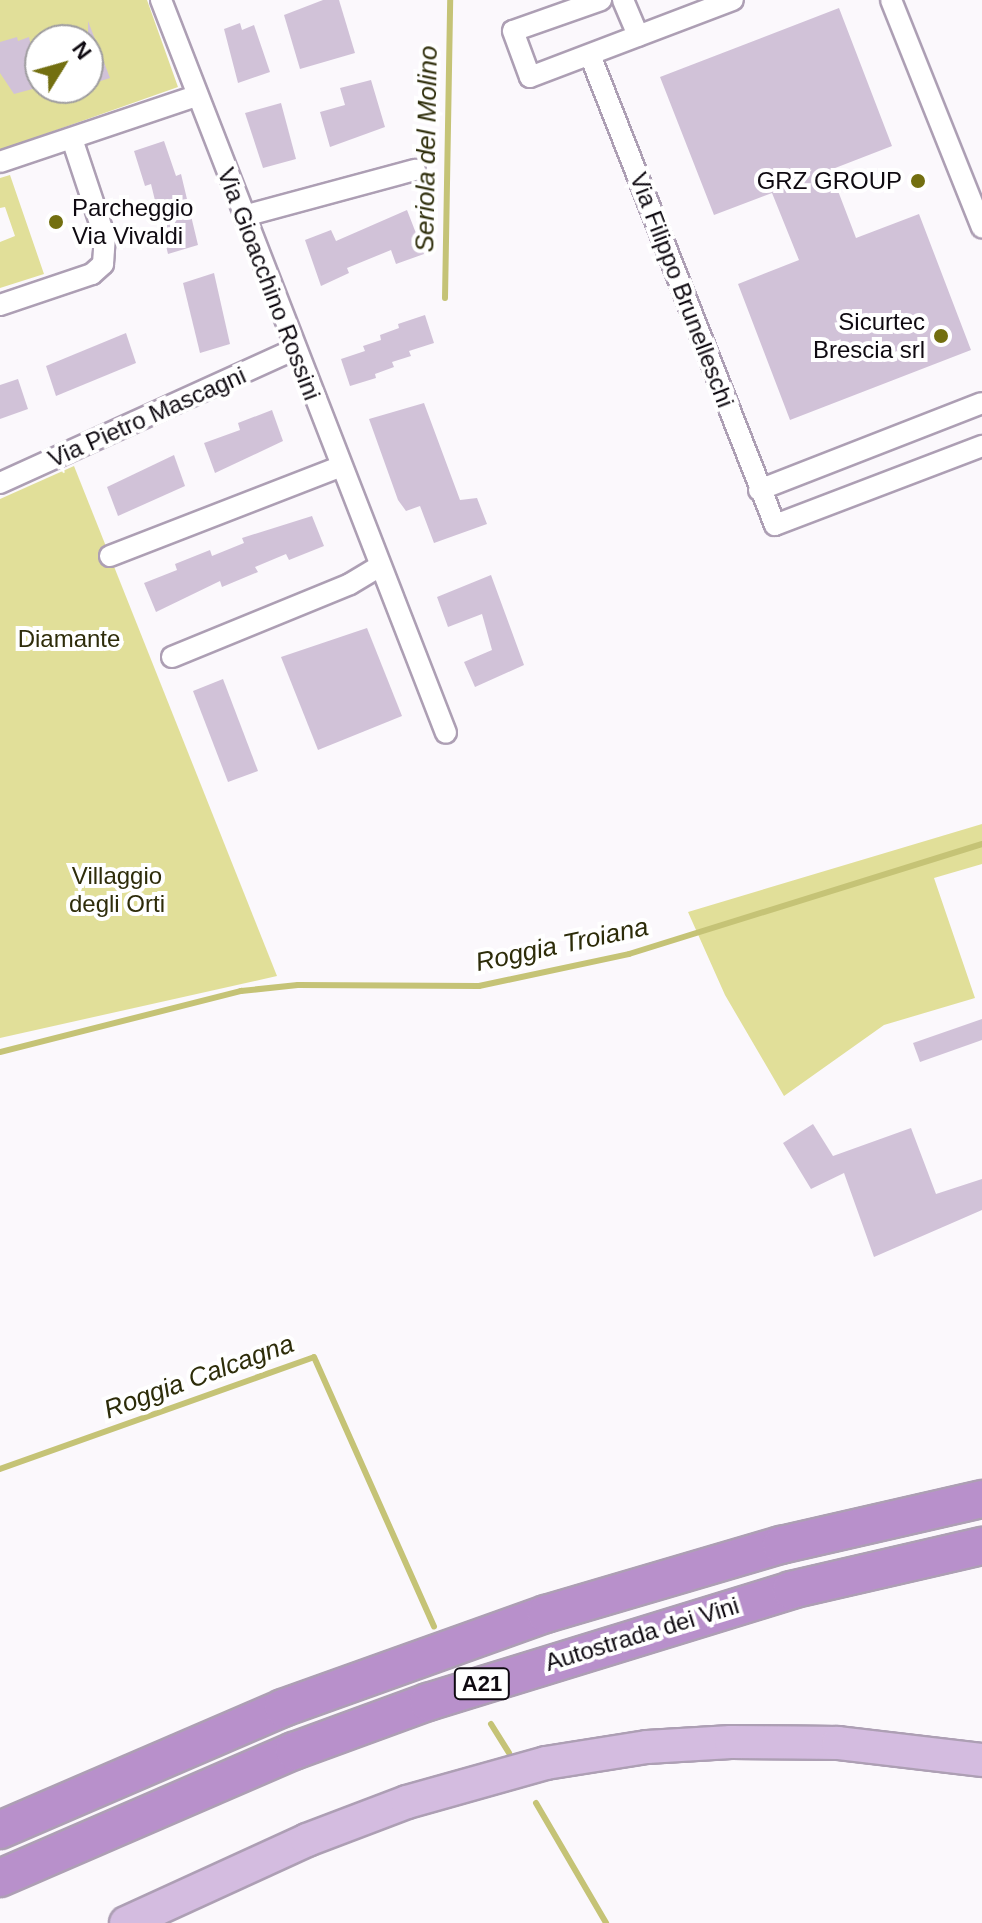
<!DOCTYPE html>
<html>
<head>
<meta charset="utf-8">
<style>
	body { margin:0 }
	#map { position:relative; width:982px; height:1923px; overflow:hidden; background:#fbf8fc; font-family:Arial,sans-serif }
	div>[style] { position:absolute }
	.green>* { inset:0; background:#e1df99 }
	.stream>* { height:6px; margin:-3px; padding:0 3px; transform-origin:3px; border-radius:3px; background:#c5c376 }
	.building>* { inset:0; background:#d1c2d8 }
	.roads { filter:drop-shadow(2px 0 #ad9fb4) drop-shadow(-2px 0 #ad9fb4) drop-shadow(0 2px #ad9fb4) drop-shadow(0 -2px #ad9fb4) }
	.street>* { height:20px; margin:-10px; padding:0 10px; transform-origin:10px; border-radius:10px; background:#fff }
	.primary>* { height:32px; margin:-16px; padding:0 16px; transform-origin:16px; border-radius:16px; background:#d4bce0 }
	.highway>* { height:36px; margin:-18px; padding:0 18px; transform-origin:18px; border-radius:18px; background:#b890cb }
	.dots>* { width:22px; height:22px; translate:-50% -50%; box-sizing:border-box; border:4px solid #fff; border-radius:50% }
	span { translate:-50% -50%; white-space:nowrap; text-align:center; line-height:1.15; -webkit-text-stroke:8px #fff; paint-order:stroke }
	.shield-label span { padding:2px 6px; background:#fff; border:2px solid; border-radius:6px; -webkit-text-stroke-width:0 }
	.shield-label { font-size:22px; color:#0f0a11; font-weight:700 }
	.poi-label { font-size:24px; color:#0f0a11 }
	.right { translate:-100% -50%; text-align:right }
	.left { translate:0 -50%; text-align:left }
	.street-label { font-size:24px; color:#0f0a11 }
	.park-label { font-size:24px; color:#2e2c0a }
	.water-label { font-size:26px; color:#2d2c09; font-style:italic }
	.north { position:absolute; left:24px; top:24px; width:80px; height:80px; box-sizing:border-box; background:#fff; border:2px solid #9f9da0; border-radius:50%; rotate:53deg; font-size:22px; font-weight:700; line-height:32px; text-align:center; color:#0f0a11 }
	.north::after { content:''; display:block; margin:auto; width:28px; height:36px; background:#736f10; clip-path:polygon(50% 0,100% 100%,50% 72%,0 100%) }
</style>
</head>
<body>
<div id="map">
	<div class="green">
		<i style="clip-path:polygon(evenodd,0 0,147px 0,178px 87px,0 150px,0 0,40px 40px,88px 40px,88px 88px,40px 88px,40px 40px)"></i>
		<i style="clip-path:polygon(10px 175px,44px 274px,0 288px,0 242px,15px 236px,5px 207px,0 208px,0 178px)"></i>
		<i style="clip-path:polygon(74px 466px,277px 976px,0 1038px,0 499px)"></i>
		<i style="clip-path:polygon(982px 824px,982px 864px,934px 878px,975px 998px,884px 1025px,784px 1096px,725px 995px,688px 912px)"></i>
	</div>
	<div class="stream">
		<i style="left:445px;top:298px;width:298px;rotate:-89deg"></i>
		<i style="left:0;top:1052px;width:249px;rotate:-14.2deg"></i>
		<i style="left:241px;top:991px;width:57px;rotate:-6deg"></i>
		<i style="left:298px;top:985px;width:181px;rotate:0.3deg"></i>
		<i style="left:479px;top:986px;width:153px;rotate:-12deg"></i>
		<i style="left:629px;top:954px;width:370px;rotate:-17.3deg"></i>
		<i style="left:0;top:1469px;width:333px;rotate:-19.6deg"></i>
		<i style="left:314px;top:1357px;width:295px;rotate:66deg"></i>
		<i style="left:491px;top:1724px;width:34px;rotate:58deg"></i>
		<i style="left:536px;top:1803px;width:139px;rotate:59.7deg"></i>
	</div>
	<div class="building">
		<i style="clip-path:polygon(323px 0,339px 0,355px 53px,300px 69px,284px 15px)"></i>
		<i style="clip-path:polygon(839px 8px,892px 146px,830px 170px,856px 238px,919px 214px,971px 350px,790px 420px,738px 284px,799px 260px,772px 193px,714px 215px,660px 77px)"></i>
		<i style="clip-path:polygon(88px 21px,110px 78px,88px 85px)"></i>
		<i style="clip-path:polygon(240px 23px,242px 30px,254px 25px,270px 72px,238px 83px,224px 29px)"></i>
		<i style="clip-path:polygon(17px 37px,18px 41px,29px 37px,40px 87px,14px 94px,0 73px,0 42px)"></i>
		<i style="clip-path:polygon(371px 80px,385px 127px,330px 147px,320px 112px,345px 105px,340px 88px)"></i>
		<i style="clip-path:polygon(281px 103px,296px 159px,263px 168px,245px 113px)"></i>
		<i style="clip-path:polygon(164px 141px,176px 176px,181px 174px,198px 245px,168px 254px,151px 184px,145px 186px,134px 151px)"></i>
		<i style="clip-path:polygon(407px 210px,424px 254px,396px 264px,391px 250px,347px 268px,349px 273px,321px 286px,305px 240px,331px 230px,336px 241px)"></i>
		<i style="clip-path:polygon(214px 273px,230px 344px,200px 353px,183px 283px)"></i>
		<i style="clip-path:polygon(425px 315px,434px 343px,409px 351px,411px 356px,392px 362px,394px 367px,375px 374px,376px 378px,350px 386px,341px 359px,365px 351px,363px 346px,381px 340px,380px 335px,399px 328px,398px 324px)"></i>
		<i style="clip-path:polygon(126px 333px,136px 363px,56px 396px,46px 366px)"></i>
		<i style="clip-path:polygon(18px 379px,28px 409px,0 419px,0 385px)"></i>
		<i style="clip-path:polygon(424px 403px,460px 500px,477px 498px,487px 524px,434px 543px,420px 506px,406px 511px,398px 500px,369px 419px)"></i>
		<i style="clip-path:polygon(272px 410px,283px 441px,215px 473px,204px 443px,240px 430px,238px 423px)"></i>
		<i style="clip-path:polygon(174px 455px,185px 486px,118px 516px,107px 487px)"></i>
		<i style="clip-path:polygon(312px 516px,324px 546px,289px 560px,286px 554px,255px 567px,258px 572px,222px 587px,220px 581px,156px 612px,144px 583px,177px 570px,175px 564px,210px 550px,212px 556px,244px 543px,242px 538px)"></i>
		<i style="clip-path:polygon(491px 575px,524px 665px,475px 687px,464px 662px,492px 650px,482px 614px,448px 627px,437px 597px)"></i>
		<i style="clip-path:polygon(367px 628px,402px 716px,318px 750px,281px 657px)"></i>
		<i style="clip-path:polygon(223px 679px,258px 771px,228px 782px,193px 691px)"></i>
		<i style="clip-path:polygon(982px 1019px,982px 1040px,920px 1062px,913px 1043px)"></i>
		<i style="clip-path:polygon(813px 1124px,833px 1156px,911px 1128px,936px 1194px,982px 1179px,982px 1210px,874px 1257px,844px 1173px,811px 1189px,783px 1143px)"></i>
	</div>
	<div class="roads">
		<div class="street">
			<i style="left:161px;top:0;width:786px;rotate:68.75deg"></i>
			<i style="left:601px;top:0;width:93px;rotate:160.6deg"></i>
			<i style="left:513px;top:31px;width:49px;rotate:69.7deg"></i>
			<i style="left:530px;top:77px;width:217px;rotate:-20.8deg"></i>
			<i style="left:623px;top:0;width:39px;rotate:67deg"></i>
			<i style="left:891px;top:0;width:245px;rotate:68.2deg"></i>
			<i style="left:590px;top:55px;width:505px;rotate:68.51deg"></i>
			<i style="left:775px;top:525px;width:222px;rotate:-20.9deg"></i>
			<i style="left:0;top:162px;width:207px;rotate:-18.6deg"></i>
			<i style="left:244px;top:216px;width:177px;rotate:-15.1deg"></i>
			<i style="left:0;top:305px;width:97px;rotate:-18.6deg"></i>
			<i style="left:92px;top:274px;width:15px;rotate:-42deg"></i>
			<i style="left:103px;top:264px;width:26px;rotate:-86deg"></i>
			<i style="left:105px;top:238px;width:104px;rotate:-108.4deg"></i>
			<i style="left:0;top:483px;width:322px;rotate:-24.4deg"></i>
			<i style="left:759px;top:490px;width:239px;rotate:-21.3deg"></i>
			<i style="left:110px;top:556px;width:246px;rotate:-21.2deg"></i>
			<i style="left:172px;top:657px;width:192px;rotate:-22.3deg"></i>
			<i style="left:350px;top:584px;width:33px;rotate:-31deg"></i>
		</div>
		<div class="primary">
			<i style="left:126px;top:1923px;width:199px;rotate:-24.6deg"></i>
			<i style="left:307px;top:1840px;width:107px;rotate:-20.8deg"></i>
			<i style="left:407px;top:1802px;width:144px;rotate:-15.7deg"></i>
			<i style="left:546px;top:1763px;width:102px;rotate:-9deg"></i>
			<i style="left:647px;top:1747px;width:84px;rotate:-3.4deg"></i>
			<i style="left:731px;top:1742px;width:107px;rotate:0.5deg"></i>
			<i style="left:838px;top:1743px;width:145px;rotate:6.7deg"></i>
		</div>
		<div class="highway">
			<i style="left:0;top:1830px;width:308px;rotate:-23.3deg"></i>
			<i style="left:283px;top:1708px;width:279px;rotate:-19.7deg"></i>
			<i style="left:546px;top:1614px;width:245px;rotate:-16.4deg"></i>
			<i style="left:781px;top:1545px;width:206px;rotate:-12.9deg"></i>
			<i style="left:0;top:1878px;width:320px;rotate:-23.4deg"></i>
			<i style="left:294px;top:1751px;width:143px;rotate:-20.1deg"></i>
			<i style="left:428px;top:1702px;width:380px;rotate:-17.1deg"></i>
			<i style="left:791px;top:1590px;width:196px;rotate:-13deg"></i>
		</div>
	</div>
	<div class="dots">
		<i style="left:918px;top:181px;background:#736f10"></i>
		<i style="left:56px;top:222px;background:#736f10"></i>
		<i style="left:941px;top:336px;background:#736f10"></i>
	</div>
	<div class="shield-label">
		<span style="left:482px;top:1684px">A21</span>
	</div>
	<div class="poi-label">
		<span class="right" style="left:902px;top:181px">GRZ GROUP</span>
		<span class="left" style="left:72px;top:222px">Parcheggio<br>Via Vivaldi</span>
		<span class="right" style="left:925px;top:336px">Sicurtec<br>Brescia srl</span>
	</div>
	<div class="street-label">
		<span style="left:269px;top:284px;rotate:69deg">Via Gioacchino Rossini</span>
		<span style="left:682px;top:290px;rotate:69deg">Via Filippo Brunelleschi</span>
		<span style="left:147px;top:417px;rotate:-24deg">Via Pietro Mascagni</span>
		<span style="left:642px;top:1634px;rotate:-17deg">Autostrada dei Vini</span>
	</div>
	<div class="park-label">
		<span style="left:69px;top:639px">Diamante</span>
		<span style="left:117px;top:890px">Villaggio<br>degli Orti</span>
	</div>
	<div class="water-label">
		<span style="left:427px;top:149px;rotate:-89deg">Seriola del Molino</span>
		<span style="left:562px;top:945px;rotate:-12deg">Roggia Troiana</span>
		<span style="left:199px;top:1377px;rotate:-20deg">Roggia Calcagna</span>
	</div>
	<div class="north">N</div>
</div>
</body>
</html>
